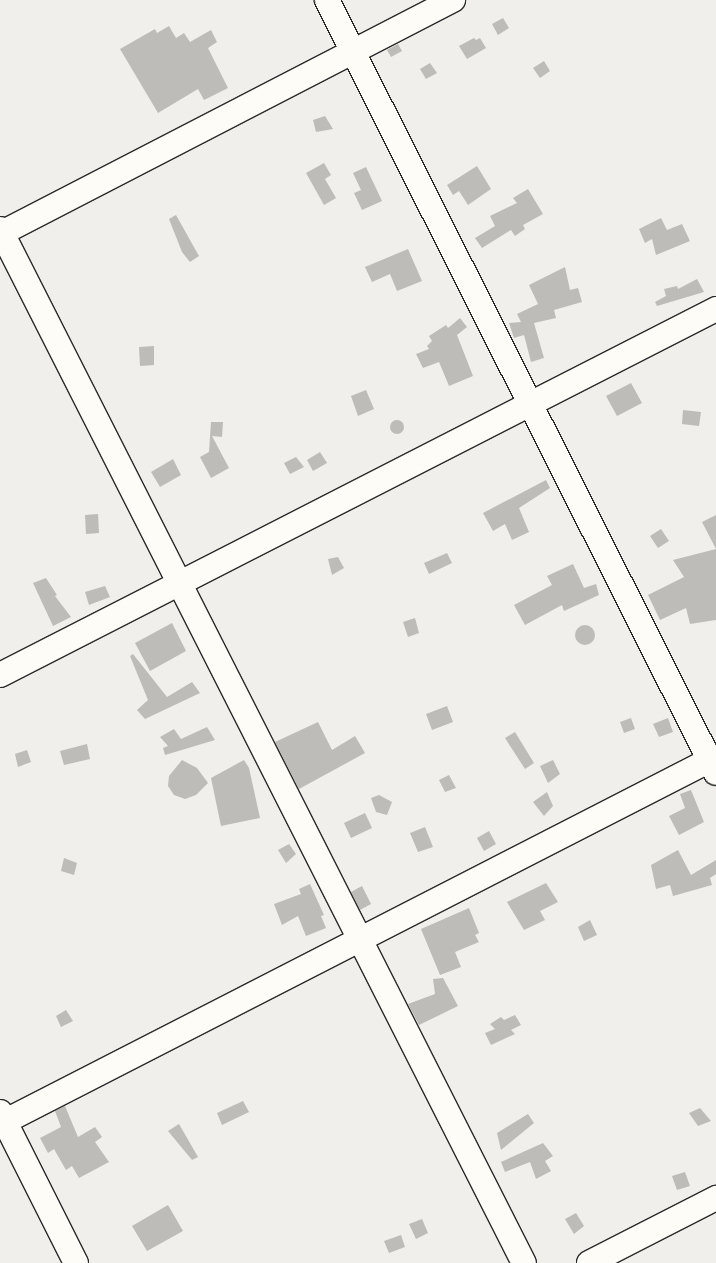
<!DOCTYPE html>
<html>
<head>
<meta charset="utf-8">
<style>
	body { margin:0 }
	#map { position:relative; width:716px; height:1263px; overflow:hidden; background:#f0efeb; font-family:"Playpen Sans",sans-serif }
	div>[style] { position:absolute }
	.building>* { inset:0; background:#bdbcb8 }
	.round { border-radius:50% }
	.roads { filter:drop-shadow(1px 0 #2b2b2b) drop-shadow(-1px 0 #2b2b2b) drop-shadow(0 1px #2b2b2b) drop-shadow(0 -1px #2b2b2b) }
	.minor>* { height:24px; margin:-12px; padding:0 12px; transform-origin:12px; border-radius:12px; background:#fdfcf7 }
	span { translate:-50% -50%; white-space:nowrap; text-align:center; line-height:1.15; -webkit-text-stroke:5px #fdfcf7; paint-order:stroke }
</style>
</head>
<body>
<div id="map">
	<div class="building">
		<i style="clip-path:polygon(503px 18px,509px 28px,498px 35px,492px 24px)"></i>
		<i style="clip-path:polygon(169px 26px,176px 38px,184px 33px,190px 42px,211px 30px,217px 42px,208px 48px,228px 88px,204px 100px,198px 89px,158px 113px,120px 49px,155px 29px,157px 33px)"></i>
		<i style="clip-path:polygon(474px 38px,476px 40px,480px 38px,486px 48px,467px 59px,459px 46px)"></i>
		<i style="clip-path:polygon(398px 44px,402px 51px,391px 57px,387px 50px)"></i>
		<i style="clip-path:polygon(544px 61px,550px 71px,540px 78px,533px 68px)"></i>
		<i style="clip-path:polygon(430px 63px,437px 73px,426px 79px,420px 69px)"></i>
		<i style="clip-path:polygon(325px 116px,333px 129px,316px 132px,313px 120px)"></i>
		<i style="clip-path:polygon(324px 163px,331px 175px,325px 179px,336px 198px,324px 205px,306px 173px)"></i>
		<i style="clip-path:polygon(477px 166px,491px 189px,468px 205px,459px 191px,453px 195px,447px 185px)"></i>
		<i style="clip-path:polygon(366px 167px,382px 201px,362px 210px,354px 193px,361px 190px,353px 173px)"></i>
		<i style="clip-path:polygon(528px 189px,543px 214px,523px 225px,525px 229px,515px 236px,511px 230px,482px 248px,475px 238px,495px 226px,490px 216px,517px 203px,513px 198px)"></i>
		<i style="clip-path:polygon(176px 215px,199px 256px,190px 262px,182px 252px,169px 219px)"></i>
		<i style="clip-path:polygon(661px 218px,667px 230px,682px 224px,690px 241px,656px 255px,652px 239px,645px 243px,639px 229px)"></i>
		<i style="clip-path:polygon(408px 249px,422px 281px,397px 291px,390px 274px,372px 282px,365px 267px)"></i>
		<i style="clip-path:polygon(565px 267px,570px 290px,578px 288px,582px 302px,554px 310px,556px 318px,534px 323px,544px 358px,531px 362px,524px 335px,514px 338px,509px 323px,521px 322px,517px 314px,538px 304px,529px 285px)"></i>
		<i style="clip-path:polygon(697px 279px,704px 292px,657px 306px,655px 302px,666px 296px,664px 289px,677px 286px,678px 289px)"></i>
		<i style="clip-path:polygon(460px 318px,467px 327px,457px 335px,473px 376px,449px 386px,439px 362px,423px 368px,416px 354px,429px 349px,427px 346px,432px 341px,429px 336px,446px 325px,448px 328px)"></i>
		<i style="clip-path:polygon(154px 346px,154px 365px,140px 366px,139px 347px)"></i>
		<i style="clip-path:polygon(631px 383px,642px 403px,617px 416px,606px 396px)"></i>
		<i style="clip-path:polygon(366px 390px,374px 409px,358px 416px,351px 396px)"></i>
		<i style="clip-path:polygon(683px 410px,701px 412px,699px 426px,682px 424px)"></i>
		<i class="round" style="left:390px;top:420px;width:14px;height:14px"></i>
		<i style="clip-path:polygon(211px 422px,223px 422px,222px 437px,212px 436px,229px 468px,211px 478px,200px 457px,209px 452px)"></i>
		<i style="clip-path:polygon(320px 452px,327px 463px,313px 471px,307px 460px)"></i>
		<i style="clip-path:polygon(296px 457px,304px 467px,290px 474px,284px 463px)"></i>
		<i style="clip-path:polygon(173px 459px,181px 475px,160px 487px,151px 472px)"></i>
		<i style="clip-path:polygon(546px 480px,550px 488px,519px 508px,529px 532px,512px 540px,505px 524px,493px 531px,483px 513px)"></i>
		<i style="clip-path:polygon(98px 514px,99px 533px,86px 534px,85px 515px)"></i>
		<i style="clip-path:polygon(716px 515px,716px 620px,690px 624px,686px 608px,660px 620px,648px 595px,684px 577px,673px 560px,716px 549px,702px 522px)"></i>
		<i style="clip-path:polygon(661px 529px,669px 541px,658px 548px,650px 536px)"></i>
		<i style="clip-path:polygon(447px 553px,452px 563px,429px 574px,424px 563px)"></i>
		<i style="clip-path:polygon(338px 557px,344px 568px,332px 575px,328px 559px)"></i>
		<i style="clip-path:polygon(573px 564px,584px 588px,596px 584px,599px 595px,564px 611px,562px 605px,525px 625px,514px 605px,552px 585px,547px 576px)"></i>
		<i style="clip-path:polygon(46px 578px,57px 595px,55px 596px,71px 617px,53px 626px,33px 583px)"></i>
		<i style="clip-path:polygon(105px 586px,110px 597px,89px 605px,85px 592px)"></i>
		<i style="clip-path:polygon(415px 618px,419px 633px,408px 637px,403px 622px)"></i>
		<i style="clip-path:polygon(172px 623px,186px 651px,150px 671px,135px 643px)"></i>
		<i class="round" style="left:575px;top:625px;width:20px;height:20px"></i>
		<i style="clip-path:polygon(133px 654px,167px 697px,192px 682px,200px 693px,145px 719px,137px 710px,148px 700px,130px 656px)"></i>
		<i style="clip-path:polygon(447px 706px,453px 722px,432px 730px,426px 714px)"></i>
		<i style="clip-path:polygon(631px 718px,635px 729px,624px 733px,620px 722px)"></i>
		<i style="clip-path:polygon(668px 718px,673px 732px,659px 737px,653px 724px)"></i>
		<i style="clip-path:polygon(318px 722px,332px 750px,355px 736px,365px 753px,299px 789px,275px 742px)"></i>
		<i style="clip-path:polygon(207px 727px,215px 740px,165px 755px,163px 748px,168px 746px,160px 737px,174px 729px,181px 739px)"></i>
		<i style="clip-path:polygon(515px 732px,534px 763px,525px 769px,505px 738px)"></i>
		<i style="clip-path:polygon(87px 744px,90px 759px,64px 765px,60px 751px)"></i>
		<i style="clip-path:polygon(27px 750px,31px 762px,18px 767px,15px 754px)"></i>
		<i style="clip-path:polygon(182px 760px,197px 768px,208px 783px,196px 795px,185px 799px,174px 795px,168px 786px,169px 776px)"></i>
		<i style="clip-path:polygon(244px 760px,249px 768px,260px 818px,221px 826px,211px 778px)"></i>
		<i style="clip-path:polygon(553px 760px,560px 774px,548px 783px,540px 766px)"></i>
		<i style="clip-path:polygon(449px 775px,456px 788px,445px 792px,439px 780px)"></i>
		<i style="clip-path:polygon(691px 790px,704px 822px,679px 835px,669px 816px,685px 808px,680px 794px)"></i>
		<i style="clip-path:polygon(547px 792px,553px 806px,544px 816px,533px 802px)"></i>
		<i style="clip-path:polygon(379px 795px,392px 802px,387px 815px,376px 812px,371px 798px)"></i>
		<i style="clip-path:polygon(365px 813px,372px 828px,351px 838px,344px 823px)"></i>
		<i style="clip-path:polygon(425px 827px,433px 847px,418px 852px,410px 833px)"></i>
		<i style="clip-path:polygon(489px 831px,496px 844px,484px 851px,477px 838px)"></i>
		<i style="clip-path:polygon(289px 844px,296px 854px,286px 863px,278px 850px)"></i>
		<i style="clip-path:polygon(678px 850px,691px 875px,716px 860px,716px 874px,710px 878px,712px 885px,673px 896px,670px 885px,656px 889px,651px 865px)"></i>
		<i style="clip-path:polygon(64px 858px,77px 863px,74px 875px,61px 871px)"></i>
		<i style="clip-path:polygon(546px 883px,558px 902px,540px 911px,545px 920px,524px 930px,507px 902px)"></i>
		<i style="clip-path:polygon(310px 884px,324px 915px,321px 916px,326px 928px,306px 936px,298px 916px,282px 925px,274px 904px,301px 894px,299px 889px)"></i>
		<i style="clip-path:polygon(362px 886px,371px 904px,360px 910px,351px 892px)"></i>
		<i style="clip-path:polygon(469px 908px,479px 933px,475px 935px,479px 942px,455px 952px,461px 967px,440px 975px,421px 929px)"></i>
		<i style="clip-path:polygon(590px 920px,597px 935px,584px 941px,578px 927px)"></i>
		<i style="clip-path:polygon(443px 978px,458px 1006px,419px 1025px,408px 1004px,435px 994px,433px 979px)"></i>
		<i style="clip-path:polygon(66px 1010px,73px 1021px,61px 1027px,56px 1016px)"></i>
		<i style="clip-path:polygon(515px 1015px,521px 1025px,511px 1030px,515px 1034px,491px 1045px,485px 1033px,495px 1029px,490px 1024px,501px 1017px,504px 1020px)"></i>
		<i style="clip-path:polygon(243px 1101px,249px 1112px,222px 1125px,217px 1113px)"></i>
		<i style="clip-path:polygon(65px 1106px,78px 1137px,95px 1127px,102px 1137px,95px 1142px,109px 1162px,79px 1178px,72px 1166px,66px 1170px,54px 1149px,48px 1153px,40px 1138px,61px 1127px,55px 1111px)"></i>
		<i style="clip-path:polygon(700px 1108px,711px 1121px,698px 1126px,689px 1113px)"></i>
		<i style="clip-path:polygon(528px 1114px,534px 1123px,501px 1150px,497px 1133px)"></i>
		<i style="clip-path:polygon(179px 1124px,198px 1157px,192px 1160px,168px 1131px)"></i>
		<i style="clip-path:polygon(543px 1143px,553px 1156px,545px 1161px,551px 1171px,536px 1179px,530px 1162px,505px 1172px,501px 1162px)"></i>
		<i style="clip-path:polygon(685px 1172px,690px 1186px,677px 1190px,672px 1176px)"></i>
		<i style="clip-path:polygon(168px 1205px,183px 1231px,147px 1251px,132px 1226px)"></i>
		<i style="clip-path:polygon(576px 1213px,584px 1226px,574px 1234px,565px 1219px)"></i>
		<i style="clip-path:polygon(422px 1219px,428px 1233px,416px 1239px,409px 1224px)"></i>
		<i style="clip-path:polygon(401px 1235px,405px 1247px,389px 1253px,384px 1241px)"></i>
	</div>
	<div class="roads">
		<div class="minor">
			<i style="left:327px;top:0;width:865px;rotate:63.29deg"></i>
			<i style="left:0;top:229px;width:1159px;rotate:63.13deg"></i>
			<i style="left:0;top:234px;width:510px;rotate:-27.32deg"></i>
			<i style="left:0;top:675px;width:804px;rotate:-27.07deg"></i>
			<i style="left:0;top:1112px;width:169px;rotate:63.3deg"></i>
			<i style="left:0;top:1124px;width:805px;rotate:-27.14deg"></i>
			<i style="left:589px;top:1263px;width:143px;rotate:-27.1deg"></i>
		</div>
	</div>
</div>
</body>
</html>
